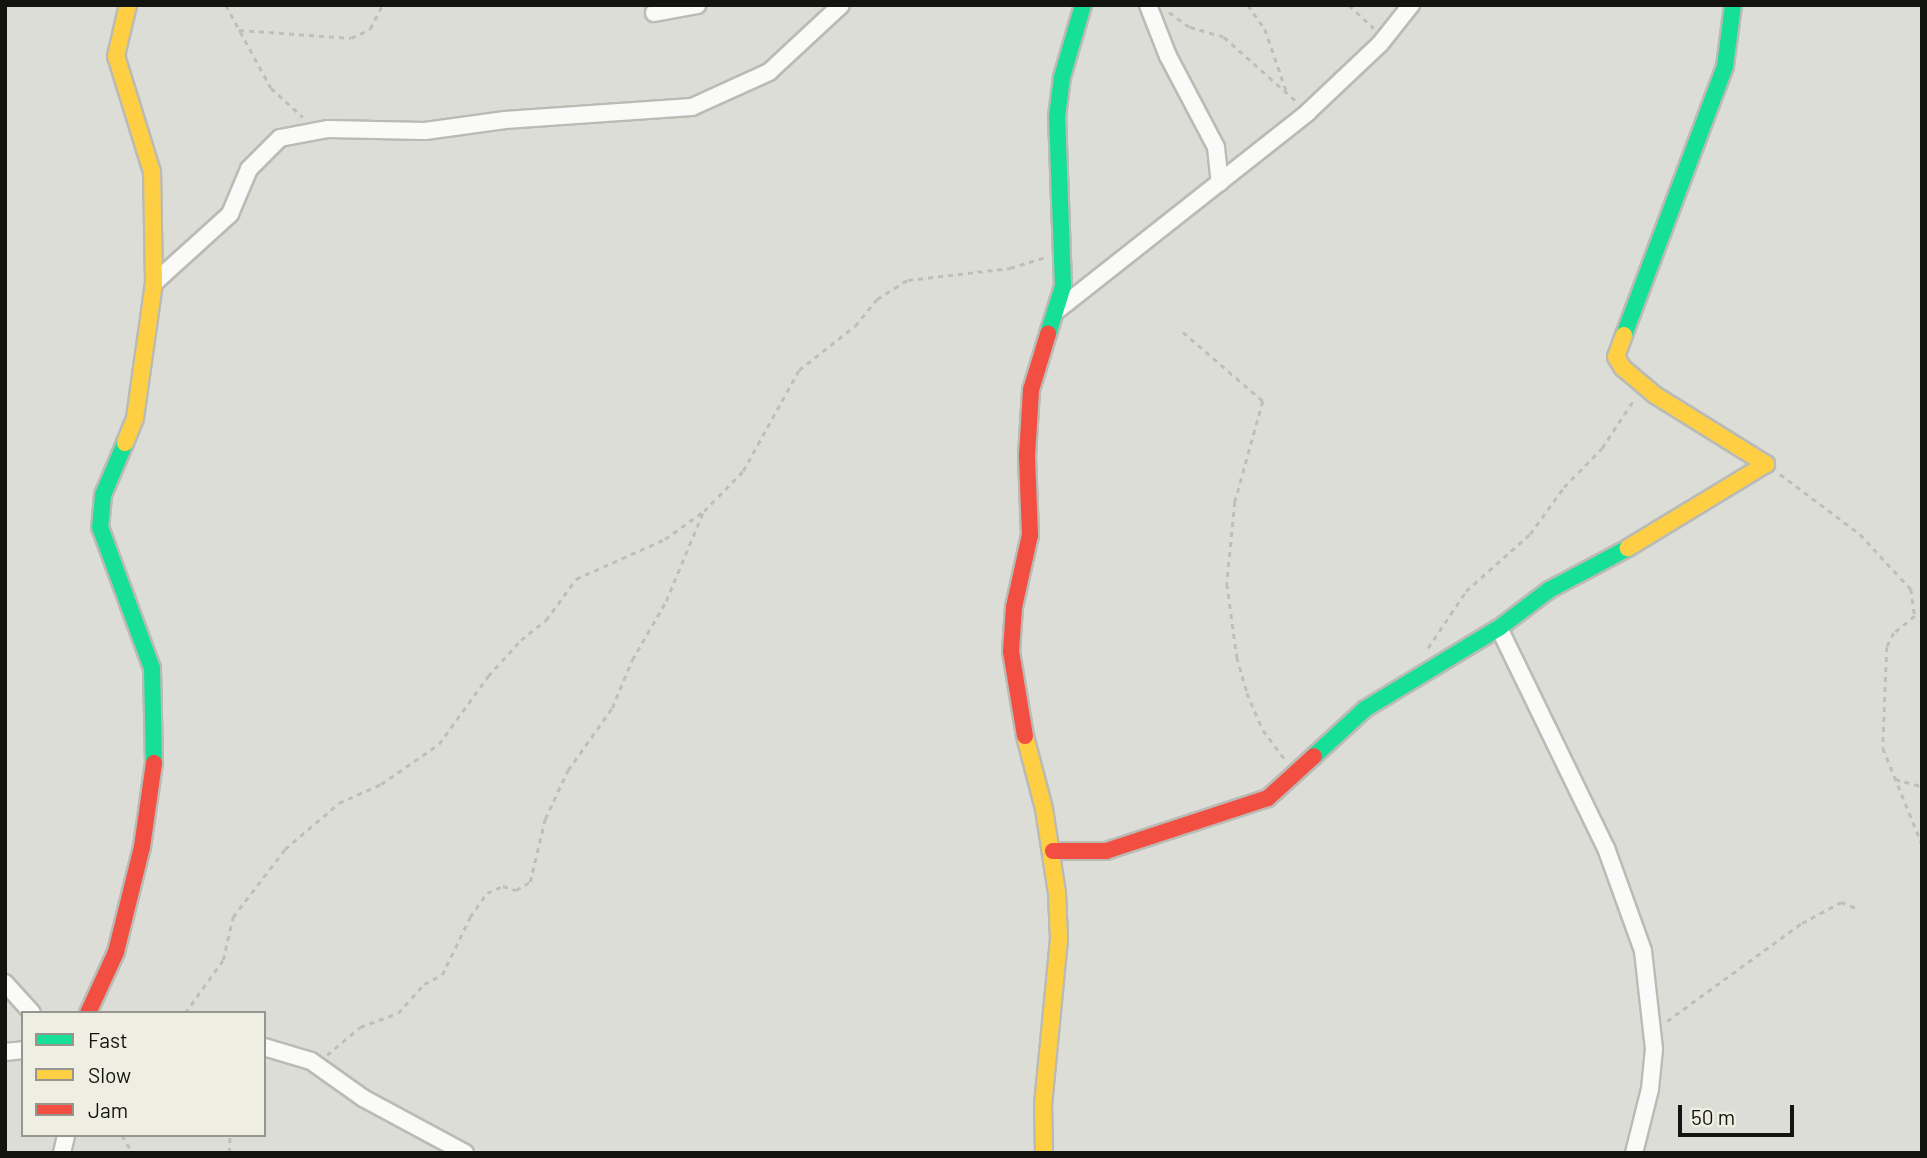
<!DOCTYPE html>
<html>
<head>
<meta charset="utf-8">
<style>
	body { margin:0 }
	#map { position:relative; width:1927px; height:1158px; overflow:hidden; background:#ddddd8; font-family:Barlow,sans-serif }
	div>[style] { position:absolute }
	.path>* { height:2.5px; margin-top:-1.25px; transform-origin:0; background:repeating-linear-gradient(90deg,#bebebb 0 5px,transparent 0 10px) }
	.roads { filter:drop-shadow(2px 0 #bbbbb6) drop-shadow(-2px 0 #bbbbb6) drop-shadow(0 2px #bbbbb6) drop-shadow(0 -2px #bbbbb6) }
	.street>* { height:16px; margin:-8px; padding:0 8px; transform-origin:8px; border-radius:8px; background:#fafaf9 }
	.fast>* { height:16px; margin:-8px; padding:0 8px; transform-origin:8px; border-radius:8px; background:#16e098 }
	.slow>* { height:16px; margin:-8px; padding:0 8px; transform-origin:8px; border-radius:8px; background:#ffcf43 }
	.jam>* { height:16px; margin:-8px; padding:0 8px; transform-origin:8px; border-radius:8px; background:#f24e42 }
	span { translate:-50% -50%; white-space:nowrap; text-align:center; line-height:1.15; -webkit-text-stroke:6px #eeeee2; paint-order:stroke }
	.frame { position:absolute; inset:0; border:7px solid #13130f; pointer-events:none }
	.legend { position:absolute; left:21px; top:1011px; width:245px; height:126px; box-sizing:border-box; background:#eeeee2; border:2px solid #96968e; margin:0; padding:9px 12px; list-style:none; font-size:21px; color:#13130f }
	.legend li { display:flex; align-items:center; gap:14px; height:35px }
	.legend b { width:35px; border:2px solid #96968e }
	.scale { position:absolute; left:1678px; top:1105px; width:116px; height:32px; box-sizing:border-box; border:4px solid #13130f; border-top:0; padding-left:9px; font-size:21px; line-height:24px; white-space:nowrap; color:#13130f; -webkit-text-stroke:5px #eeeee2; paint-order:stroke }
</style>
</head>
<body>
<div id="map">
	<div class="path">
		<i style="left:226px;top:5px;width:94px;rotate:61.5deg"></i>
		<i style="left:271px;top:88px;width:43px;rotate:42.2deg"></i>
		<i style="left:1248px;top:5px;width:29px;rotate:55deg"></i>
		<i style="left:1265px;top:29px;width:65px;rotate:71deg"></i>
		<i style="left:1349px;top:5px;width:34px;rotate:43deg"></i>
		<i style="left:1169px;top:12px;width:26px;rotate:36deg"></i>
		<i style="left:1190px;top:27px;width:35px;rotate:16deg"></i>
		<i style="left:1224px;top:37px;width:96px;rotate:41.6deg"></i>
		<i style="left:239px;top:30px;width:112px;rotate:4.1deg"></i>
		<i style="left:351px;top:38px;width:21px;rotate:-25deg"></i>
		<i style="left:370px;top:29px;width:27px;rotate:-63deg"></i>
		<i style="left:1183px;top:332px;width:106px;rotate:40.8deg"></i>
		<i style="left:1263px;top:401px;width:105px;rotate:105.5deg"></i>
		<i style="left:1235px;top:502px;width:82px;rotate:95.6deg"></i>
		<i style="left:1227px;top:584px;width:74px;rotate:82.2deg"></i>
		<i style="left:1237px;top:657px;width:37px;rotate:74deg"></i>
		<i style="left:1247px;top:693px;width:40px;rotate:66.6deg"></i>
		<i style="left:1263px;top:730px;width:38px;rotate:53deg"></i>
		<i style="left:1780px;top:474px;width:100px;rotate:36.9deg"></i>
		<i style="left:1860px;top:534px;width:75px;rotate:47.2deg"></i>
		<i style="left:1911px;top:589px;width:27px;rotate:82deg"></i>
		<i style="left:1915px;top:616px;width:27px;rotate:141deg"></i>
		<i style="left:1894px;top:633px;width:16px;rotate:117deg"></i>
		<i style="left:1887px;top:647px;width:101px;rotate:92.3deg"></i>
		<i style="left:1883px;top:748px;width:104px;rotate:67.9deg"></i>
		<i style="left:1428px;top:648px;width:69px;rotate:-56.3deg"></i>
		<i style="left:1466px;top:591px;width:86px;rotate:-41.7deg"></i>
		<i style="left:1530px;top:534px;width:58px;rotate:-54.1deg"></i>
		<i style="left:1564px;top:487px;width:54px;rotate:-45.7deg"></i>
		<i style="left:1602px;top:448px;width:56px;rotate:-56.6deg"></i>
		<i style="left:1895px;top:779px;width:28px;rotate:15deg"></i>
		<i style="left:185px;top:1013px;width:65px;rotate:-54.4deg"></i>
		<i style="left:223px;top:960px;width:44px;rotate:-76.9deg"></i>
		<i style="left:233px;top:917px;width:86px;rotate:-52.6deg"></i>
		<i style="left:285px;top:849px;width:71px;rotate:-40.4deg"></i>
		<i style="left:339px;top:803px;width:46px;rotate:-24.3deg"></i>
		<i style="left:381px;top:784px;width:70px;rotate:-34.6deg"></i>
		<i style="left:439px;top:744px;width:84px;rotate:-54.2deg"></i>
		<i style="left:488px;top:676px;width:49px;rotate:-47.5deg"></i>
		<i style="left:521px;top:640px;width:32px;rotate:-39deg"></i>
		<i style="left:546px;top:620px;width:51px;rotate:-53.8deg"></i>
		<i style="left:576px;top:579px;width:98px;rotate:-24.2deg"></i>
		<i style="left:665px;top:539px;width:48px;rotate:-35.7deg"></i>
		<i style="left:704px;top:511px;width:56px;rotate:-45.7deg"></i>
		<i style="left:743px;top:471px;width:115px;rotate:-61deg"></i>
		<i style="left:799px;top:370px;width:71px;rotate:-38.2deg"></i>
		<i style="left:855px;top:326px;width:35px;rotate:-51deg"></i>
		<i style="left:877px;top:299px;width:36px;rotate:-32deg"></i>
		<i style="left:908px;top:280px;width:103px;rotate:-6.7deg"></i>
		<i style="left:1010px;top:268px;width:37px;rotate:-17deg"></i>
		<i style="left:1667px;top:1021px;width:167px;rotate:-36deg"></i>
		<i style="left:1802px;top:923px;width:44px;rotate:-28.3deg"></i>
		<i style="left:1841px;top:902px;width:17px;rotate:21deg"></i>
		<i style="left:327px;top:1055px;width:43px;rotate:-40.3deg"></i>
		<i style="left:360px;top:1027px;width:40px;rotate:-20.2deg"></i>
		<i style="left:398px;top:1013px;width:39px;rotate:-48deg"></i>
		<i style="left:424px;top:984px;width:20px;rotate:-27deg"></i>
		<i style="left:442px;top:975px;width:64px;rotate:-64.2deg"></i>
		<i style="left:470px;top:917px;width:29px;rotate:-55deg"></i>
		<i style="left:487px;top:893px;width:17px;rotate:-24deg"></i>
		<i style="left:503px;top:886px;width:14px;rotate:17deg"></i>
		<i style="left:516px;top:890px;width:16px;rotate:-30deg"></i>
		<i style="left:530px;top:882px;width:65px;rotate:-76.6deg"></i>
		<i style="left:545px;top:819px;width:54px;rotate:-64.9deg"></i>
		<i style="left:568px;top:770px;width:76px;rotate:-54.6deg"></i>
		<i style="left:612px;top:708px;width:52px;rotate:-67.4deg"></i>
		<i style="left:632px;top:660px;width:68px;rotate:-60deg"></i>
		<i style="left:666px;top:601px;width:96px;rotate:-67.4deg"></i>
		<i style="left:122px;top:1135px;width:21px;rotate:59deg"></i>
		<i style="left:229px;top:1153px;width:18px;rotate:-87deg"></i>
	</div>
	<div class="roads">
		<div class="street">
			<i style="left:1148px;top:5px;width:55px;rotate:68.6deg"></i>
			<i style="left:1168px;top:56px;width:103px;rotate:62.2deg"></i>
			<i style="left:1216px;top:147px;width:36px;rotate:84deg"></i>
			<i style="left:654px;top:13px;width:44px;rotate:-10.5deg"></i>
			<i style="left:154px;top:283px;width:103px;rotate:-42.2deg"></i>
			<i style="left:230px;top:214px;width:49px;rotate:-67.1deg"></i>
			<i style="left:249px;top:169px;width:44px;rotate:-45deg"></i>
			<i style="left:280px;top:138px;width:49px;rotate:-10.6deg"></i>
			<i style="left:328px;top:129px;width:97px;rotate:1.2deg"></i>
			<i style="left:425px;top:131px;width:81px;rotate:-7.8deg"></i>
			<i style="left:505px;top:120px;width:187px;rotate:-4deg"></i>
			<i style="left:692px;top:107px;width:85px;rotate:-24.4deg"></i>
			<i style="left:769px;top:72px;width:98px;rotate:-42.9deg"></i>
			<i style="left:1059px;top:309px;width:318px;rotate:-38.3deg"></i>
			<i style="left:1308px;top:112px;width:99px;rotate:-43.4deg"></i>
			<i style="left:1380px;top:44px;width:50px;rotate:-51.5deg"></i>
			<i style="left:1499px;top:628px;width:245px;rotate:64.1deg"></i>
			<i style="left:1606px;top:848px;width:109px;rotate:70.2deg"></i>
			<i style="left:1643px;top:951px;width:99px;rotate:83.6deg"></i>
			<i style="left:1654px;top:1049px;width:40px;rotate:95.7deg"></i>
			<i style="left:1650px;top:1089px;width:66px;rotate:104deg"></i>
			<i style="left:5px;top:983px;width:40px;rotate:48deg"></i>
			<i style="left:264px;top:1047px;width:49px;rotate:16.6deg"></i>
			<i style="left:311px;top:1061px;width:64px;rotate:35.4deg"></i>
			<i style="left:363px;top:1098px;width:116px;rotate:28.3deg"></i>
			<i style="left:5px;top:1052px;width:18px;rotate:-6deg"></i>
			<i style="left:62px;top:1153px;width:18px;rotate:-77deg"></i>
		</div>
		<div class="fast">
			<i style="left:1048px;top:334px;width:50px;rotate:-72.6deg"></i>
			<i style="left:1063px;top:286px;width:169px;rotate:-92deg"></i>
			<i style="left:1057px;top:117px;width:40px;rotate:-82.9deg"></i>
			<i style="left:1062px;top:77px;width:75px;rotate:-73.7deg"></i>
			<i style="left:1624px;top:335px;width:287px;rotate:-69.4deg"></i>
			<i style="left:1725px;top:66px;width:62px;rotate:-82.5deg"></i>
			<i style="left:125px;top:443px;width:56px;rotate:112.9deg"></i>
			<i style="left:103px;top:495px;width:32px;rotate:95deg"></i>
			<i style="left:100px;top:527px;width:150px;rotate:69.8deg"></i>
			<i style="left:152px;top:668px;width:95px;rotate:88.8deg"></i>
			<i style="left:1314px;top:756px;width:69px;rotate:-42.7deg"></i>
			<i style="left:1365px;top:709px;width:157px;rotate:-31.2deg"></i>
			<i style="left:1499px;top:628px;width:63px;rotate:-37.2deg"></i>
			<i style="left:1549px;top:590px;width:89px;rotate:-28deg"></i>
		</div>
		<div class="slow">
			<i style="left:1624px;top:335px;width:23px;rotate:110deg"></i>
			<i style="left:1616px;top:357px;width:13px;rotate:58deg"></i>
			<i style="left:1623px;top:368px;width:42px;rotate:40.2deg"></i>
			<i style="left:1655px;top:395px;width:131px;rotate:31.9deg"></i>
			<i style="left:1766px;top:464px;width:162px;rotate:148.7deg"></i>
			<i style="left:125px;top:443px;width:27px;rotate:-68deg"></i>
			<i style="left:135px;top:418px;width:136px;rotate:-82deg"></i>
			<i style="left:154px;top:283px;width:111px;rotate:-91deg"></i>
			<i style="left:152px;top:172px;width:121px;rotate:-107.2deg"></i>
			<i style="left:116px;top:56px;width:52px;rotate:-76.8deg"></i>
			<i style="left:1025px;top:736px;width:75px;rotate:75.4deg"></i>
			<i style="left:1044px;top:809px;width:85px;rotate:81.2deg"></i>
			<i style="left:1057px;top:893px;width:46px;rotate:87.5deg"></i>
			<i style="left:1059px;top:939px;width:166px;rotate:95.5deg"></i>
			<i style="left:1043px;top:1104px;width:49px;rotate:88.8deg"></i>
		</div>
		<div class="jam">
			<i style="left:1025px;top:736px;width:86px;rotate:-99.4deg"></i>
			<i style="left:1011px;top:651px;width:44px;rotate:-86.1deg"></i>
			<i style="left:1014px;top:607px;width:74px;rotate:-77.5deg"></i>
			<i style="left:1030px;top:535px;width:79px;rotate:-92.2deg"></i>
			<i style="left:1027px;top:456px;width:66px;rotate:-86.5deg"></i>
			<i style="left:1031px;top:390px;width:59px;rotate:-73.1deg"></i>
			<i style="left:1053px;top:851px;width:53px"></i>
			<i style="left:1106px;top:851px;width:170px;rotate:-18.1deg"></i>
			<i style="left:1268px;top:798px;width:62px;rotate:-42.4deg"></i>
			<i style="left:88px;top:1013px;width:67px;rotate:-65.3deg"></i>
			<i style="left:116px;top:952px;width:108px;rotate:-76.1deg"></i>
			<i style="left:142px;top:847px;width:85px;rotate:-81.9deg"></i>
		</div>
	</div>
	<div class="frame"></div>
	<ul class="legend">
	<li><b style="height:9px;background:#16e098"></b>Fast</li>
	<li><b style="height:9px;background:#ffcf43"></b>Slow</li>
	<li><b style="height:9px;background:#f24e42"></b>Jam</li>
	</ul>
	<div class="scale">50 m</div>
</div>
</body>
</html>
